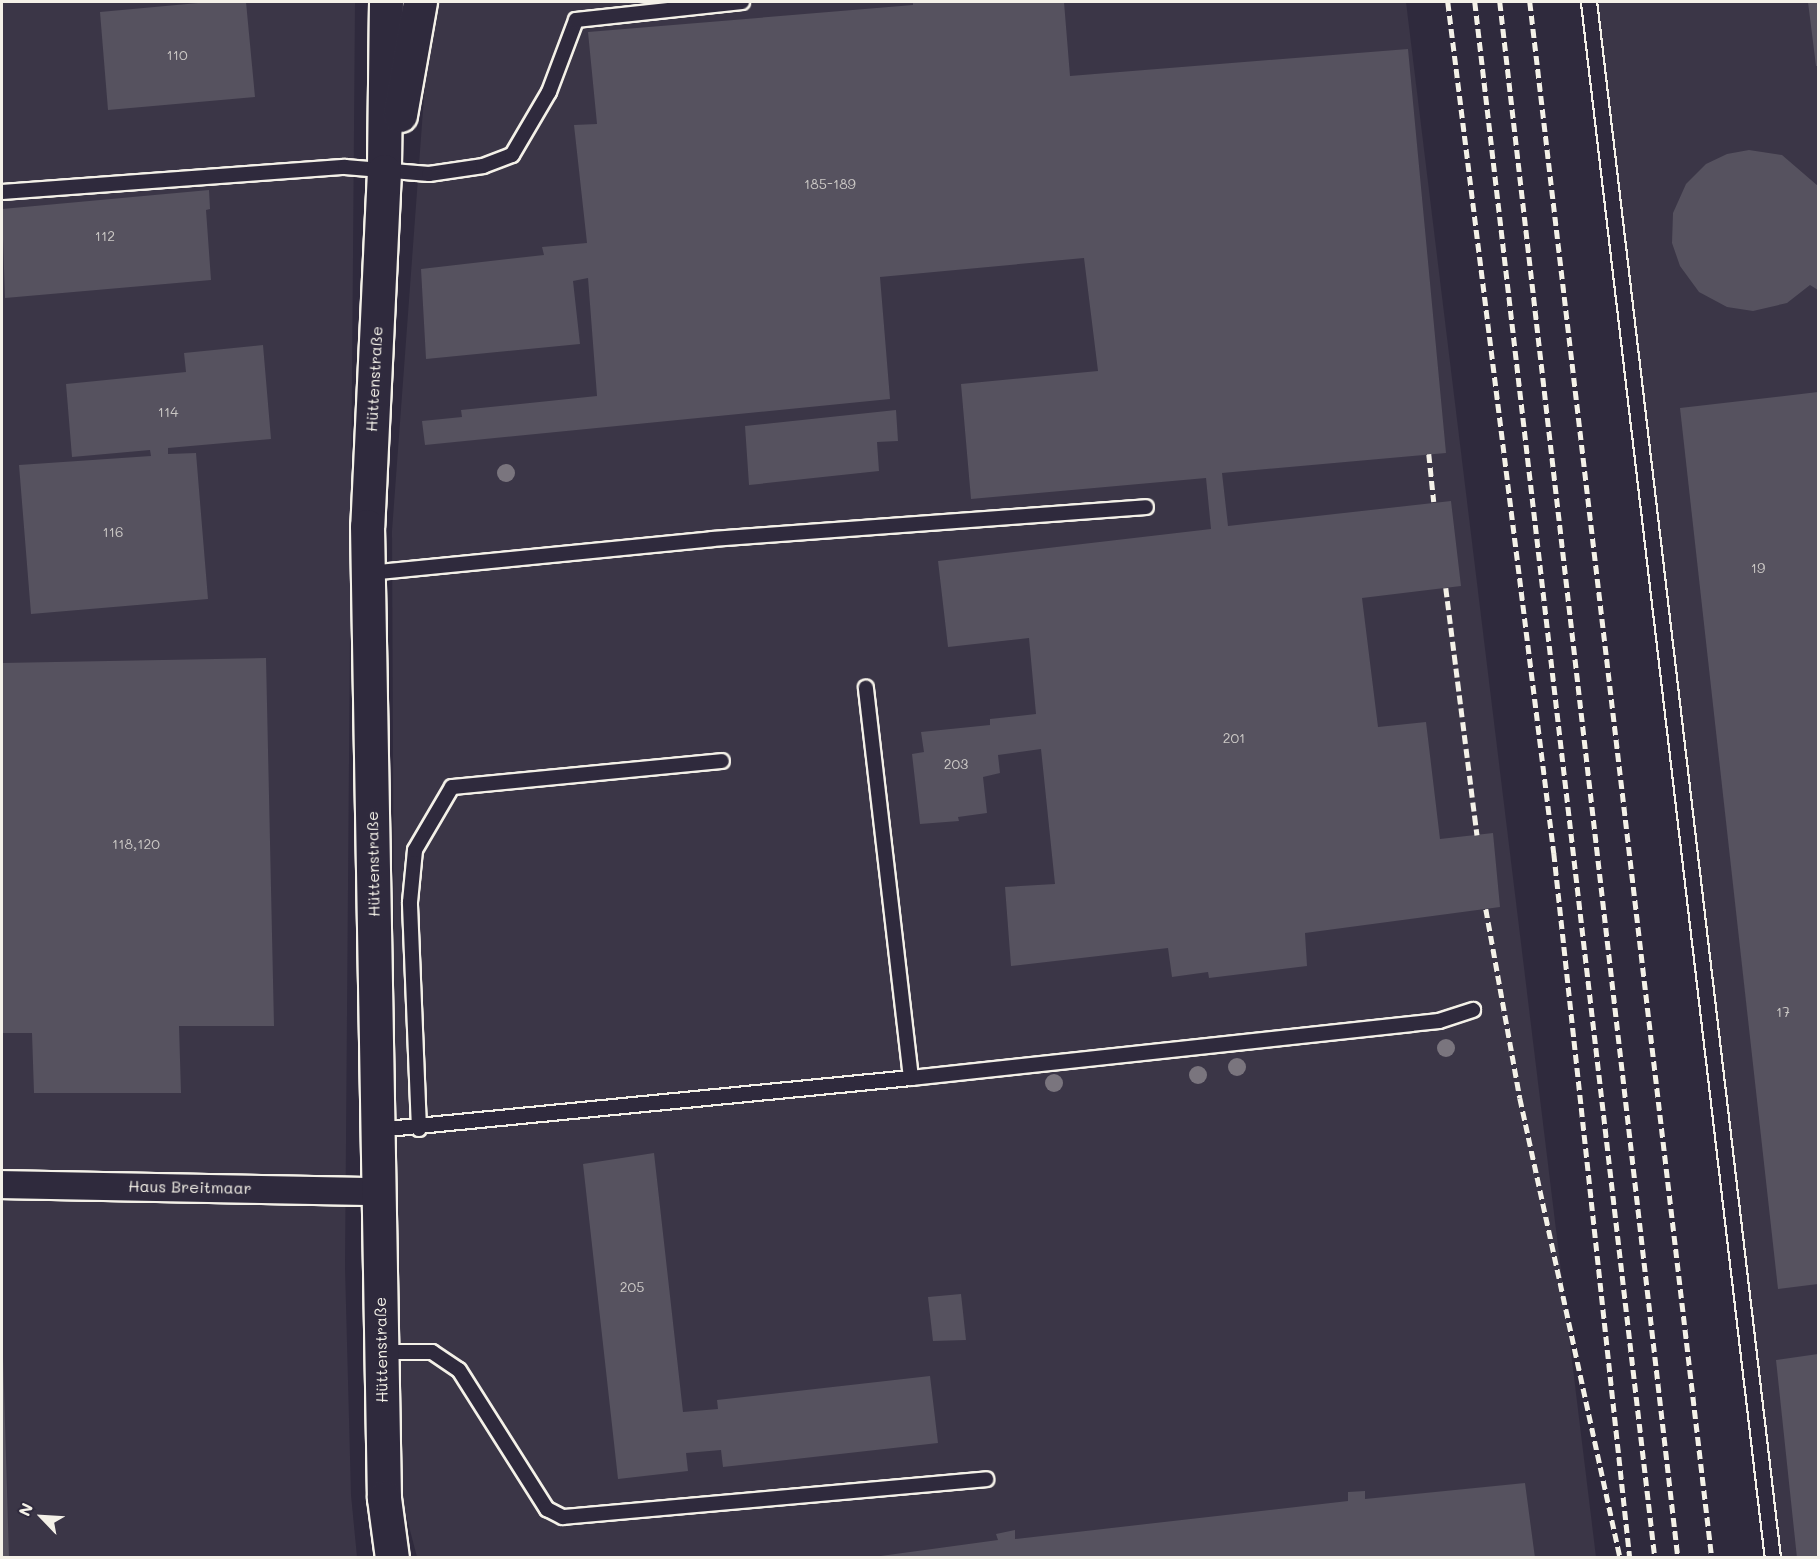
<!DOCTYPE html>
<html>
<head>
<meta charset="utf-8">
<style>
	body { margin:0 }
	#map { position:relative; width:1820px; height:1559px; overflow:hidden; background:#2f2a3d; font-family:Mali,sans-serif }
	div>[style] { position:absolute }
	.built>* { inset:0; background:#3b3647 }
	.building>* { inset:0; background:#56525f }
	.roads { filter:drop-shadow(2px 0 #f4f1e8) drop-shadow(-2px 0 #f4f1e8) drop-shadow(0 2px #f4f1e8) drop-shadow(0 -2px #f4f1e8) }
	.service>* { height:14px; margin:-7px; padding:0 7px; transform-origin:7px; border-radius:7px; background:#2f2a3d }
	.minor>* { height:27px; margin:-13.5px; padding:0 13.5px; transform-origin:13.5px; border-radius:13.5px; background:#2f2a3d }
	.tertiary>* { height:33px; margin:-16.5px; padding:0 16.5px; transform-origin:16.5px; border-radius:16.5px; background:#2f2a3d }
	.rail>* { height:4.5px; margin-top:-2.25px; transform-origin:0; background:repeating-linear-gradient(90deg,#f4f1e8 0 9px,transparent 0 13.5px) }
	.trees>* { width:18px; height:18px; margin:-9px; border-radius:50%; background:#7a757e }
	span { translate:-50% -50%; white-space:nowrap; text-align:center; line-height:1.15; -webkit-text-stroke:6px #2f2a3d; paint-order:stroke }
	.number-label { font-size:14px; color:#ccc9c6 }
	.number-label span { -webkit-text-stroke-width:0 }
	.street-label { font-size:16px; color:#f4f1e8 }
	.frame { position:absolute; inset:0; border:3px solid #f4f1e8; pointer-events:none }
	.north { position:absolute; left:12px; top:1487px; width:60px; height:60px; -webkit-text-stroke:4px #2f2a3d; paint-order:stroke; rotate:295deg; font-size:16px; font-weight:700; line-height:24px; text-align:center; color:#f4f1e8 }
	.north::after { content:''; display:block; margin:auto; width:21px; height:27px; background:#f4f1e8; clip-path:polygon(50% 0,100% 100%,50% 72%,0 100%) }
</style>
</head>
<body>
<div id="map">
	<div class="built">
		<i style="clip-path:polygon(2px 2px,355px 2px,345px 1267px,351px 1495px,357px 1557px,2px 1558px)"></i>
		<i style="clip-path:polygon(438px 2px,1406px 2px,1596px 1557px,417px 1557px,401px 1496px,395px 1194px,392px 531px,427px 56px)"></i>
		<i style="clip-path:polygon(1598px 2px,1818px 2px,1818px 1557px,1781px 1557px,1749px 1311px)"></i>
	</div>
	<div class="building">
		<i style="clip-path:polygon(209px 2px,246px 2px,255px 97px,108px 110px,100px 12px)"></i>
		<i style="clip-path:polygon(913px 2px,1064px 2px,1070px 76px,1408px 49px,1446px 453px,1222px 473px,1228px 526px,1451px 501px,1461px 586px,1362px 598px,1378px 727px,1426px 722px,1440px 839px,1493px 833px,1500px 907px,1305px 933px,1307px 966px,1209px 978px,1208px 972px,1172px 977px,1168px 948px,1011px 966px,1005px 887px,1055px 884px,1041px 749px,998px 755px,1000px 773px,983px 777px,987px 813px,958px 817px,959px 821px,920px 824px,912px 754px,924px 752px,921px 732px,990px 725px,990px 719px,1036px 714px,1029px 638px,948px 647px,938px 561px,1211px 529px,1206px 478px,971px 499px,961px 384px,1098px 371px,1084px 258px,880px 277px,890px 399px,425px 445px,422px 421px,462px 417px,461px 410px,597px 396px,588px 278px,573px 281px,580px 344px,426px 359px,421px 269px,544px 255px,542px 247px,587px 243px,574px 125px,597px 124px,588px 32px,913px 5px)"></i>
		<i style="clip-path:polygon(1808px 2px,1818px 2px,1818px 66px,1816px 66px)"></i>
		<i style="clip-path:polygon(1749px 150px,1782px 155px,1818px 186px,1818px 290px,1810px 285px,1787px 303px,1753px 311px,1727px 307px,1699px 292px,1680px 266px,1672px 243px,1673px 213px,1686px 184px,1706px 164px,1727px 154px)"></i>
		<i style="clip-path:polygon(209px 190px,210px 209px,206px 210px,211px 280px,5px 298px,2px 209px)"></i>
		<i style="clip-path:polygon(263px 345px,271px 439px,168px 448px,168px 454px,196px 453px,208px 599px,31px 614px,19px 465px,151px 456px,150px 450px,72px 457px,66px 384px,186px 372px,184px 353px)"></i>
		<i style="clip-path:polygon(1818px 392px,1818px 1284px,1778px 1289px,1680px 408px)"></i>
		<i style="clip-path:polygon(896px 410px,898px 441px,877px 442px,879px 471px,749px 485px,745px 426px)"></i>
		<i style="clip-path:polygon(266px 658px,274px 1026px,179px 1026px,181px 1093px,34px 1093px,32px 1033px,2px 1033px,2px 663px)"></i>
		<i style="clip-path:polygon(654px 1153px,683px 1412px,718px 1409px,717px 1400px,930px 1376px,938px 1443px,723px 1467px,721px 1450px,686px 1453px,688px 1471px,618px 1479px,583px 1164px)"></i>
		<i style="clip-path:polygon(961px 1294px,966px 1340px,933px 1341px,928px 1297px)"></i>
		<i style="clip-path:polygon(1818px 1354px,1818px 1558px,1797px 1558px,1776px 1360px)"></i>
		<i style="clip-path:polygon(2px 1356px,3px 1356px,9px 1558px,2px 1558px)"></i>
		<i style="clip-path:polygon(1525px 1483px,1535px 1558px,866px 1558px,998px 1540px,996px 1534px,1015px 1530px,1015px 1539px,1348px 1501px,1348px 1492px,1365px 1491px,1365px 1499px)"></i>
	</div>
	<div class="roads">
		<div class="service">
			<i style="left:1589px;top:2px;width:1567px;rotate:83.26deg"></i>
			<i style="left:2px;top:192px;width:344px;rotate:-4.2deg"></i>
			<i style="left:345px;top:167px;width:84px;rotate:4.8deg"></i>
			<i style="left:429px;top:174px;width:55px;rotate:-8.4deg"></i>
			<i style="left:483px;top:166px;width:31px;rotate:-21deg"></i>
			<i style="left:512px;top:155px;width:73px;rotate:-59.6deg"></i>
			<i style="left:549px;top:92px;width:77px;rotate:-69.4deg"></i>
			<i style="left:576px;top:20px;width:167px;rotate:-6.2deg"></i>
			<i style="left:368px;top:573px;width:346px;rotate:-5.6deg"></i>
			<i style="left:712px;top:539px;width:435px;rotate:-4.2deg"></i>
			<i style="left:911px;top:1078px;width:531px;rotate:-6.16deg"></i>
			<i style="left:1439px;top:1021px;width:36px;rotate:-18deg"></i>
			<i style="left:419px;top:1129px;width:227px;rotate:-92.3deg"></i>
			<i style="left:410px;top:902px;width:52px;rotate:-84.5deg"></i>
			<i style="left:415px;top:850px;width:73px;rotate:-59.6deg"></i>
			<i style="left:452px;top:787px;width:271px;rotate:-5.5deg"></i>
			<i style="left:377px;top:1130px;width:537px;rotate:-5.56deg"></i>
			<i style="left:911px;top:1078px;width:393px;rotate:-96.6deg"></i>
			<i style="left:382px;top:1352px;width:50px"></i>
			<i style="left:432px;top:1352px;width:32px;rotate:34deg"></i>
			<i style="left:459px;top:1370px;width:165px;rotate:57.7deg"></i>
			<i style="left:547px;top:1509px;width:18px;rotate:27deg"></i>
			<i style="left:563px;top:1517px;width:425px;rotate:-5.1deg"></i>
		</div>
		<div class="minor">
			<i style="left:2px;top:1184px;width:377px;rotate:1.1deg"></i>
		</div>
		<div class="tertiary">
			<i style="left:386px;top:2px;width:169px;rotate:90.7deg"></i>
			<i style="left:384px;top:171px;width:355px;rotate:92.7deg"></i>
			<i style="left:367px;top:526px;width:972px;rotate:89deg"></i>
			<i style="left:384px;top:1498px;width:61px;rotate:82.4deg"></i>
			<i style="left:400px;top:115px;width:115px;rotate:-80deg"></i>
		</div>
	</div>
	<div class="rail">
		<i style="left:1448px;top:2px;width:858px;rotate:82.9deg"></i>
		<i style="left:1554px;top:853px;width:709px;rotate:83.85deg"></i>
		<i style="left:1475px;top:2px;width:1566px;rotate:83.4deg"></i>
		<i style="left:1500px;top:2px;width:1566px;rotate:83.47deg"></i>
		<i style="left:1530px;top:2px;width:1567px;rotate:83.33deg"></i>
		<i style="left:1429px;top:454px;width:48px;rotate:84.1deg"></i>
		<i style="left:1446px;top:588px;width:249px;rotate:82.8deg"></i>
		<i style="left:1486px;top:909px;width:192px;rotate:79.8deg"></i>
		<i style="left:1520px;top:1098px;width:471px;rotate:77.7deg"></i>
	</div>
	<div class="trees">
		<i style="left:506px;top:473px"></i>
		<i style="left:1446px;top:1048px"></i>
		<i style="left:1237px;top:1067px"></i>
		<i style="left:1198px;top:1075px"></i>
		<i style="left:1054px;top:1083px"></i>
	</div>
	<div class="number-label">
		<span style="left:177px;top:55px">110</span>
		<span style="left:830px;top:184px">185-189</span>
		<span style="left:105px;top:236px">112</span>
		<span style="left:168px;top:412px">114</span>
		<span style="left:113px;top:532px">116</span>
		<span style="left:1758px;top:568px">19</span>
		<span style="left:1234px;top:738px">201</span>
		<span style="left:956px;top:764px">203</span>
		<span style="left:136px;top:844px">118,120</span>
		<span style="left:1783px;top:1012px">17</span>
		<span style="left:632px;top:1287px">205</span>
	</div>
	<div class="street-label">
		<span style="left:374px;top:379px;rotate:-87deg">Hüttenstraße</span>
		<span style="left:373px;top:864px;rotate:-91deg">Hüttenstraße</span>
		<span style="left:190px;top:1187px;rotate:1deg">Haus Breitmaar</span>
		<span style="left:381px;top:1350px;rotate:-91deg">Hüttenstraße</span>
	</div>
	<div class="frame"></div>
	<div class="north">N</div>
</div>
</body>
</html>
